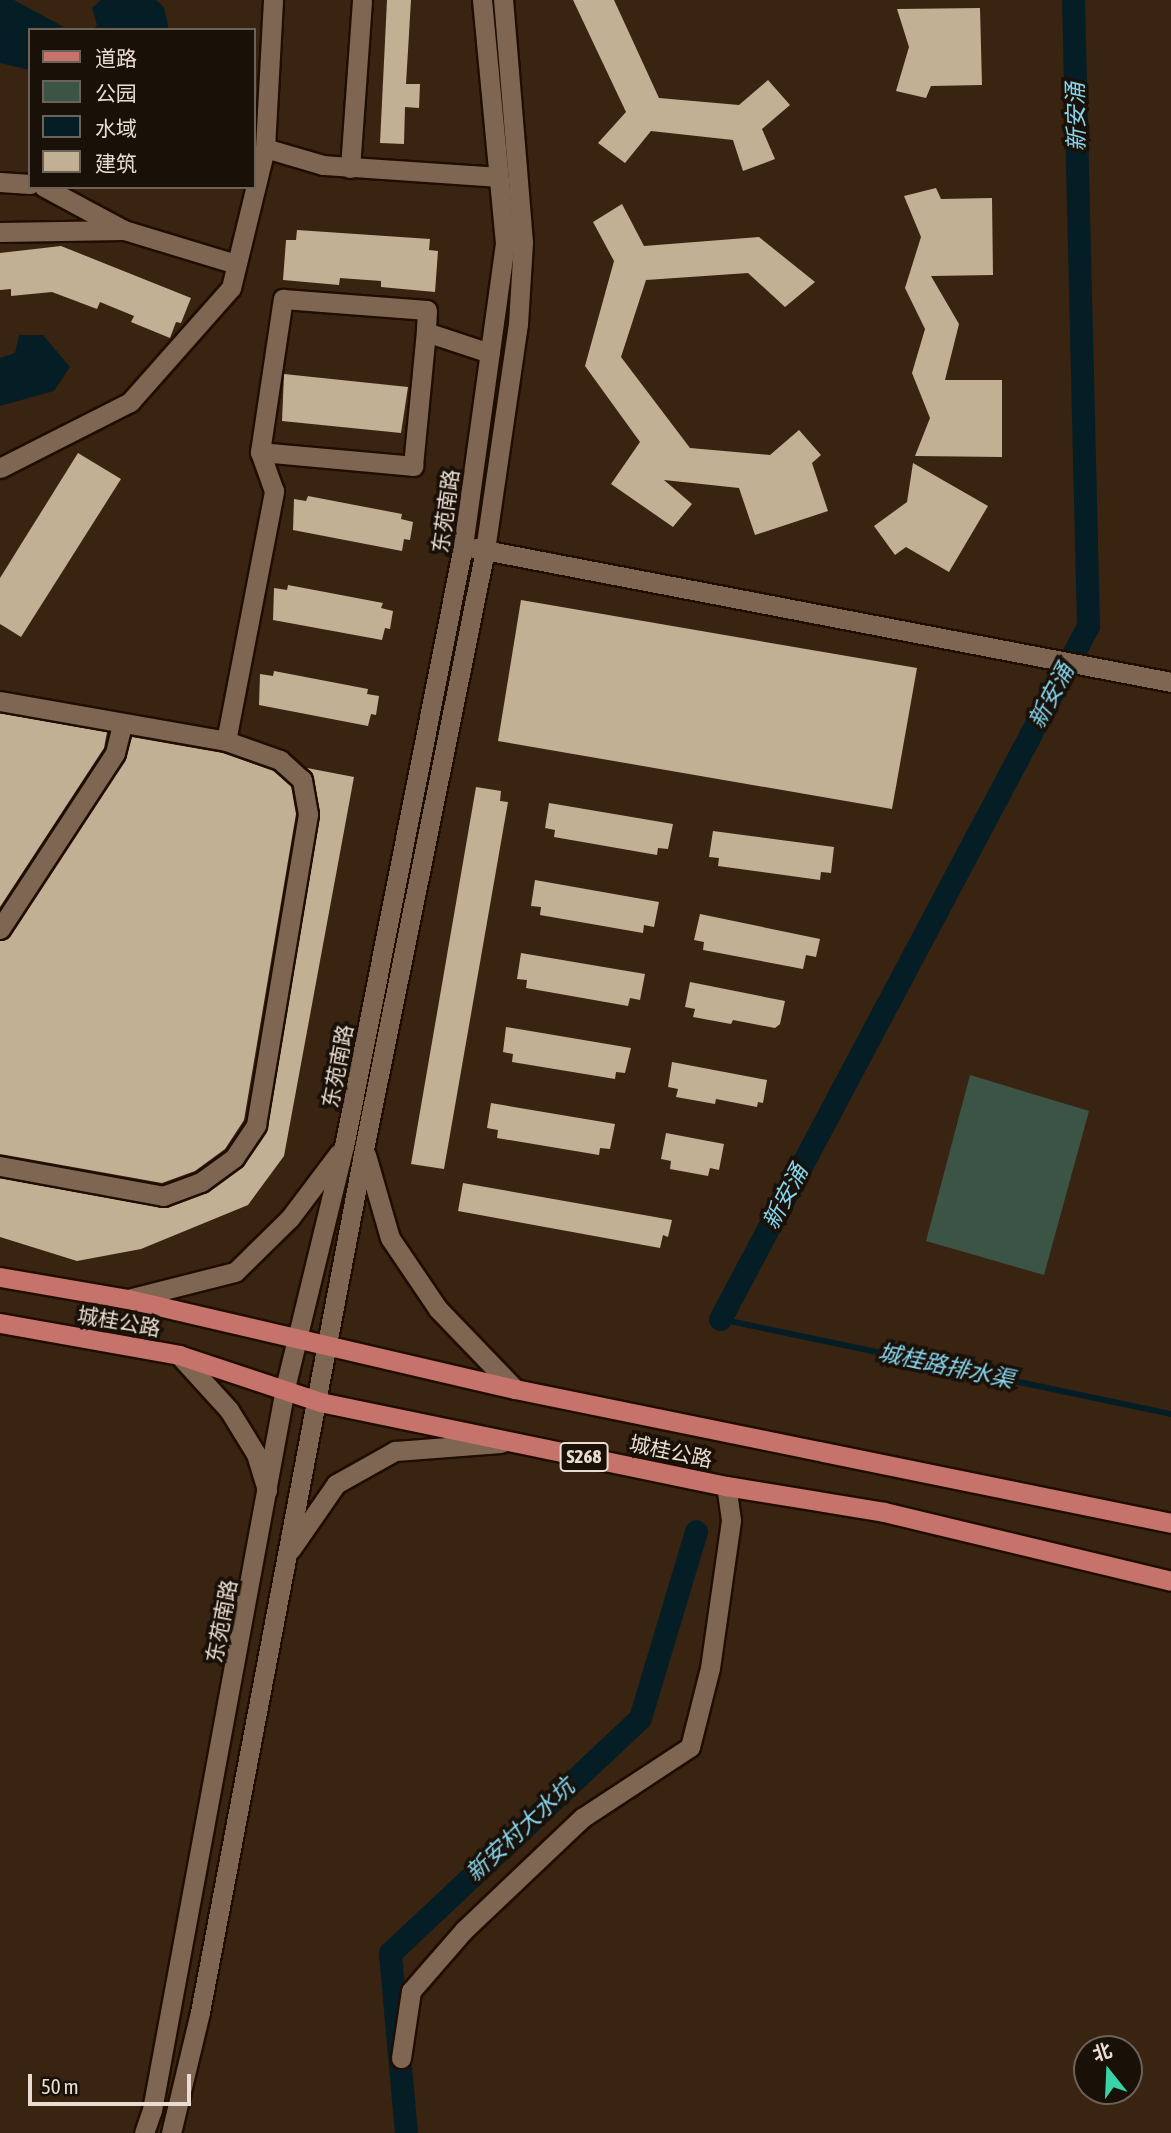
<!DOCTYPE html>
<html>
<head>
<meta charset="utf-8">
<style>
	body { margin:0 }
	#map { position:relative; width:1171px; height:2133px; overflow:hidden; background:#392412; font-family:"Asap Condensed","Noto Sans SC",sans-serif }
	div>[style] { position:absolute }
	.green>* { inset:0; background:#3c5445 }
	.water>* { inset:0; background:#051e25 }
	.stream>* { height:6px; margin:-3px; padding:0 3px; transform-origin:3px; border-radius:3px; background:#051e25 }
	.canal>* { height:23px; margin:-11.5px; padding:0 11.5px; transform-origin:11.5px; border-radius:11.5px; background:#051e25 }
	.building>* { inset:0; background:#c2b094 }
	.roads { filter:drop-shadow(2px 0 #1f0d00) drop-shadow(-2px 0 #1f0d00) drop-shadow(0 2px #1f0d00) drop-shadow(0 -2px #1f0d00) }
	.minor>* { height:19px; margin:-9.5px; padding:0 9.5px; transform-origin:9.5px; border-radius:9.5px; background:#7e6652 }
	.tertiary>* { height:19px; margin:-9.5px; padding:0 9.5px; transform-origin:9.5px; border-radius:9.5px; background:#7e6652 }
	.primary>* { height:19px; margin:-9.5px; padding:0 9.5px; transform-origin:9.5px; border-radius:9.5px; background:#c6736b }
	span { translate:-50% -50%; white-space:nowrap; text-align:center; line-height:1.15; -webkit-text-stroke:7px #191008; paint-order:stroke }
	.shield-label span { padding:2px 5px; background:#191008; border:2px solid; border-radius:5px; -webkit-text-stroke-width:0 }
	.shield-label { font-size:19px; color:#eadcd1; font-weight:700 }
	.street-label { font-size:21px; color:#eadcd1 }
	.water-label { font-size:23px; color:#85d5ef; font-style:italic }
	.legend { position:absolute; left:28px; top:28px; width:228px; height:161px; box-sizing:border-box; background:#191008; border:2px solid #6d6258; margin:0; padding:9px 12px; list-style:none; font-size:21px; color:#eadcd1 }
	.legend li { display:flex; align-items:center; gap:14px; height:35px }
	.legend b { width:35px; border:2px solid #6d6258 }
	.north { position:absolute; left:1073px; top:2035px; width:70px; height:70px; box-sizing:border-box; background:#191008; border:2px solid #6d6258; border-radius:50%; rotate:342deg; font-size:19px; font-weight:700; line-height:28px; text-align:center; color:#eadcd1 }
	.north::after { content:''; display:block; margin:auto; width:24px; height:32px; background:#39d4a5; clip-path:polygon(50% 0,100% 100%,50% 72%,0 100%) }
	.scale { position:absolute; left:28px; top:2074px; width:163px; height:32px; box-sizing:border-box; border:4px solid #eadcd1; border-top:0; padding-left:9px; font-size:21px; line-height:24px; white-space:nowrap; color:#eadcd1; -webkit-text-stroke:5px #191008; paint-order:stroke }
</style>
</head>
<body>
<div id="map">
	<div class="green">
		<i style="clip-path:polygon(970px 1075px,1089px 1111px,1044px 1275px,926px 1241px)"></i>
	</div>
	<div class="water">
		<i style="clip-path:polygon(0 0,14px 0,64px 27px,30px 30px,30px 70px,0 63px)"></i>
		<i style="clip-path:polygon(101px 0,156px 0,164px 7px,169px 30px,93px 30px,97px 25px,92px 8px)"></i>
		<i style="clip-path:polygon(19px 335px,43px 335px,70px 367px,54px 391px,0 406px,0 358px,15px 353px)"></i>
	</div>
	<div class="stream">
		<i style="left:720px;top:1319px;width:461px;rotate:11.9deg"></i>
	</div>
	<div class="canal">
		<i style="left:720px;top:1319px;width:785px;rotate:-62.03deg"></i>
		<i style="left:1088px;top:626px;width:626px;rotate:-91.37deg"></i>
		<i style="left:406px;top:2133px;width:181px;rotate:-95.1deg"></i>
		<i style="left:390px;top:1953px;width:343px;rotate:-43.2deg"></i>
		<i style="left:640px;top:1718px;width:195px;rotate:-73.3deg"></i>
	</div>
	<div class="building">
		<i style="clip-path:polygon(387px 0,411px 0,406px 84px,420px 84px,419px 108px,405px 107px,404px 144px,380px 143px)"></i>
		<i style="clip-path:polygon(573px 0,614px 0,659px 98px,739px 105px,768px 80px,790px 105px,762px 129px,775px 159px,743px 171px,733px 140px,651px 131px,625px 163px,598px 143px,626px 112px)"></i>
		<i style="clip-path:polygon(980px 8px,982px 85px,931px 86px,926px 98px,896px 91px,909px 47px,897px 9px)"></i>
		<i style="clip-path:polygon(936px 188px,941px 199px,992px 198px,993px 275px,931px 276px,959px 324px,945px 380px,1002px 380px,1002px 457px,915px 456px,930px 418px,912px 373px,925px 329px,905px 288px,921px 237px,904px 196px)"></i>
		<i style="clip-path:polygon(622px 204px,644px 246px,759px 237px,815px 282px,785px 307px,748px 273px,646px 280px,621px 357px,690px 448px,770px 455px,799px 430px,821px 455px,812px 463px,828px 511px,755px 535px,739px 488px,664px 480px,692px 504px,673px 527px,611px 484px,640px 442px,585px 366px,614px 261px,593px 222px)"></i>
		<i style="clip-path:polygon(297px 230px,430px 239px,429px 250px,438px 251px,435px 292px,381px 287px,381px 281px,340px 278px,339px 285px,283px 280px,286px 240px,296px 240px)"></i>
		<i style="clip-path:polygon(61px 246px,191px 298px,181px 323px,176px 322px,170px 338px,131px 322px,134px 316px,100px 302px,97px 309px,52px 292px,11px 296px,11px 289px,0 290px,0 253px)"></i>
		<i style="clip-path:polygon(284px 374px,408px 387px,401px 433px,282px 421px)"></i>
		<i style="clip-path:polygon(78px 453px,121px 479px,21px 637px,0 624px,0 578px)"></i>
		<i style="clip-path:polygon(913px 463px,988px 506px,949px 572px,906px 547px,895px 555px,874px 526px,907px 502px)"></i>
		<i style="clip-path:polygon(308px 496px,402px 514px,401px 519px,413px 522px,410px 540px,404px 539px,402px 551px,293px 530px,294px 499px,306px 501px)"></i>
		<i style="clip-path:polygon(288px 585px,383px 603px,381px 608px,393px 611px,390px 629px,385px 628px,382px 640px,273px 620px,274px 588px,287px 590px)"></i>
		<i style="clip-path:polygon(521px 600px,917px 668px,892px 809px,498px 741px)"></i>
		<i style="clip-path:polygon(274px 671px,368px 689px,367px 694px,379px 696px,376px 715px,371px 714px,368px 726px,259px 705px,260px 674px,273px 676px)"></i>
		<i style="clip-path:polygon(0 713px,107px 732px,104px 748px,0 907px)"></i>
		<i style="clip-path:polygon(132px 737px,223px 753px,274px 771px,291px 786px,296px 814px,244px 1120px,225px 1149px,195px 1171px,162px 1183px,0 1154px,0 941px,10px 936px,125px 760px)"></i>
		<i style="clip-path:polygon(307px 768px,354px 777px,284px 1156px,248px 1205px,141px 1249px,77px 1261px,0 1237px,0 1178px,167px 1208px,206px 1193px,241px 1168px,266px 1132px,320px 816px,314px 778px)"></i>
		<i style="clip-path:polygon(476px 787px,501px 791px,500px 801px,508px 802px,444px 1169px,411px 1164px)"></i>
		<i style="clip-path:polygon(549px 803px,673px 824px,668px 849px,658px 848px,657px 855px,554px 837px,555px 830px,545px 828px)"></i>
		<i style="clip-path:polygon(713px 831px,834px 847px,831px 873px,821px 872px,820px 880px,718px 866px,719px 858px,709px 857px)"></i>
		<i style="clip-path:polygon(535px 880px,659px 902px,654px 927px,644px 925px,643px 933px,540px 915px,541px 907px,531px 906px)"></i>
		<i style="clip-path:polygon(700px 914px,820px 939px,816px 957px,806px 955px,803px 969px,703px 950px,704px 942px,694px 940px)"></i>
		<i style="clip-path:polygon(521px 953px,645px 974px,640px 1000px,630px 998px,628px 1006px,526px 988px,527px 980px,517px 979px)"></i>
		<i style="clip-path:polygon(690px 982px,785px 1001px,780px 1024px,775px 1028px,733px 1020px,731px 1024px,693px 1017px,695px 1009px,685px 1007px)"></i>
		<i style="clip-path:polygon(506px 1027px,631px 1048px,625px 1073px,616px 1072px,615px 1079px,512px 1062px,513px 1054px,503px 1052px)"></i>
		<i style="clip-path:polygon(672px 1062px,767px 1080px,763px 1103px,758px 1102px,757px 1107px,716px 1099px,715px 1104px,676px 1097px,678px 1089px,668px 1087px)"></i>
		<i style="clip-path:polygon(491px 1103px,615px 1124px,610px 1149px,600px 1148px,599px 1155px,497px 1138px,498px 1130px,487px 1128px)"></i>
		<i style="clip-path:polygon(666px 1133px,724px 1144px,719px 1170px,710px 1168px,708px 1176px,670px 1169px,671px 1161px,661px 1159px)"></i>
		<i style="clip-path:polygon(463px 1183px,672px 1220px,668px 1237px,663px 1235px,660px 1248px,458px 1211px)"></i>
	</div>
	<div class="roads">
		<div class="minor">
			<i style="left:265px;top:148px;width:148px;rotate:-86.9deg"></i>
			<i style="left:350px;top:168px;width:168px;rotate:-85.9deg"></i>
			<i style="left:0;top:182px;width:30px;rotate:4deg"></i>
			<i style="left:44px;top:187px;width:91px;rotate:28.3deg"></i>
			<i style="left:124px;top:230px;width:117px;rotate:16.9deg"></i>
			<i style="left:0;top:232px;width:123px;rotate:-0.9deg"></i>
			<i style="left:260px;top:452px;width:154px;rotate:5.2deg"></i>
			<i style="left:413px;top:466px;width:135px;rotate:-84.5deg"></i>
			<i style="left:0;top:468px;width:146px;rotate:-26.9deg"></i>
			<i style="left:130px;top:402px;width:152px;rotate:-48.5deg"></i>
			<i style="left:231px;top:288px;width:144px;rotate:-76.3deg"></i>
			<i style="left:265px;top:148px;width:60px;rotate:16.3deg"></i>
			<i style="left:323px;top:165px;width:175px;rotate:3.9deg"></i>
			<i style="left:0;top:701px;width:230px;rotate:10deg"></i>
			<i style="left:0;top:929px;width:210px;rotate:-56.8deg"></i>
			<i style="left:115px;top:753px;width:30px;rotate:-76deg"></i>
			<i style="left:0;top:1166px;width:166px;rotate:10.4deg"></i>
			<i style="left:163px;top:1196px;width:40px;rotate:-20.2deg"></i>
			<i style="left:201px;top:1182px;width:41px;rotate:-36deg"></i>
			<i style="left:234px;top:1158px;width:40px;rotate:-56deg"></i>
			<i style="left:256px;top:1125px;width:315px;rotate:-80.5deg"></i>
			<i style="left:308px;top:814px;width:35px;rotate:-100deg"></i>
			<i style="left:302px;top:780px;width:30px;rotate:-138deg"></i>
			<i style="left:280px;top:760px;width:57px;rotate:-160.6deg"></i>
			<i style="left:226px;top:741px;width:255px;rotate:-79.1deg"></i>
			<i style="left:274px;top:491px;width:41px;rotate:-109.7deg"></i>
			<i style="left:260px;top:452px;width:155px;rotate:-81.5deg"></i>
			<i style="left:283px;top:299px;width:144px;rotate:4.4deg"></i>
			<i style="left:427px;top:310px;width:22px;rotate:93deg"></i>
			<i style="left:426px;top:332px;width:67px;rotate:18.2deg"></i>
			<i style="left:401px;top:2058px;width:68px;rotate:-81.5deg"></i>
			<i style="left:411px;top:1991px;width:81px;rotate:-49deg"></i>
			<i style="left:464px;top:1930px;width:163px;rotate:-43.5deg"></i>
			<i style="left:582px;top:1818px;width:129px;rotate:-33.3deg"></i>
			<i style="left:690px;top:1747px;width:81px;rotate:-75.8deg"></i>
			<i style="left:710px;top:1668px;width:149px;rotate:-81.9deg"></i>
			<i style="left:731px;top:1520px;width:34px;rotate:-98deg"></i>
		</div>
		<div class="tertiary">
			<i style="left:474px;top:548px;width:710px;rotate:10.88deg"></i>
			<i style="left:366px;top:1155px;width:86px;rotate:73.9deg"></i>
			<i style="left:390px;top:1238px;width:86px;rotate:55.9deg"></i>
			<i style="left:438px;top:1309px;width:111px;rotate:46.1deg"></i>
			<i style="left:128px;top:1299px;width:110px;rotate:-14.2deg"></i>
			<i style="left:235px;top:1272px;width:77px;rotate:-44.5deg"></i>
			<i style="left:290px;top:1218px;width:81px;rotate:-53deg"></i>
			<i style="left:179px;top:1355px;width:74px;rotate:47.7deg"></i>
			<i style="left:229px;top:1410px;width:52px;rotate:58.5deg"></i>
			<i style="left:256px;top:1454px;width:38px;rotate:73deg"></i>
			<i style="left:291px;top:1549px;width:79px;rotate:-55.3deg"></i>
			<i style="left:336px;top:1484px;width:68px;rotate:-29.2deg"></i>
			<i style="left:395px;top:1451px;width:106px;rotate:-4.3deg"></i>
			<i style="left:144px;top:2133px;width:24px;rotate:-71deg"></i>
			<i style="left:152px;top:2110px;width:734px;rotate:-79.56deg"></i>
			<i style="left:285px;top:1388px;width:249px;rotate:-76.3deg"></i>
			<i style="left:344px;top:1146px;width:612px;rotate:-78.78deg"></i>
			<i style="left:463px;top:546px;width:306px;rotate:-82.1deg"></i>
			<i style="left:505px;top:243px;width:244px;rotate:-95.4deg"></i>
			<i style="left:171px;top:2133px;width:124px;rotate:-76.5deg"></i>
			<i style="left:200px;top:2012px;width:878px;rotate:-79.24deg"></i>
			<i style="left:364px;top:1149px;width:611px;rotate:-78.58deg"></i>
			<i style="left:485px;top:550px;width:228px;rotate:-81.7deg"></i>
			<i style="left:518px;top:324px;width:82px;rotate:-86.5deg"></i>
			<i style="left:523px;top:242px;width:243px;rotate:-94.7deg"></i>
		</div>
		<div class="primary">
			<i style="left:0;top:1277px;width:130px;rotate:9.8deg"></i>
			<i style="left:128px;top:1299px;width:397px;rotate:13.1deg"></i>
			<i style="left:515px;top:1389px;width:670px;rotate:11.54deg"></i>
			<i style="left:0;top:1323px;width:182px;rotate:10.1deg"></i>
			<i style="left:179px;top:1355px;width:149px;rotate:18.4deg"></i>
			<i style="left:320px;top:1402px;width:415px;rotate:11.7deg"></i>
			<i style="left:726px;top:1486px;width:160px;rotate:9.3deg"></i>
			<i style="left:884px;top:1512px;width:295px;rotate:13.5deg"></i>
		</div>
	</div>
	<div class="shield-label">
		<span style="left:584px;top:1457px">S268</span>
	</div>
	<div class="street-label">
		<span style="left:445px;top:511px;rotate:-82deg">东苑南路</span>
		<span style="left:337px;top:1066px;rotate:-79deg">东苑南路</span>
		<span style="left:119px;top:1321px;rotate:10deg">城桂公路</span>
		<span style="left:671px;top:1451px;rotate:12deg">城桂公路</span>
		<span style="left:221px;top:1621px;rotate:-79deg">东苑南路</span>
	</div>
	<div class="water-label">
		<span style="left:1076px;top:117px;rotate:-91deg">新安涌</span>
		<span style="left:1051px;top:696px;rotate:-62deg">新安涌</span>
		<span style="left:785px;top:1197px;rotate:-62deg">新安涌</span>
		<span style="left:946px;top:1366px;rotate:12deg">城桂路排水渠</span>
		<span style="left:520px;top:1830px;rotate:-43deg">新安村大水坑</span>
	</div>
	<ul class="legend">
	<li><b style="height:9px;background:#c6736b"></b>道路</li>
	<li><b style="height:19px;background:#3c5445"></b>公园</li>
	<li><b style="height:19px;background:#051e25"></b>水域</li>
	<li><b style="height:19px;background:#c2b094"></b>建筑</li>
	</ul>
	<div class="north">北</div>
	<div class="scale">50 m</div>
</div>
</body>
</html>
